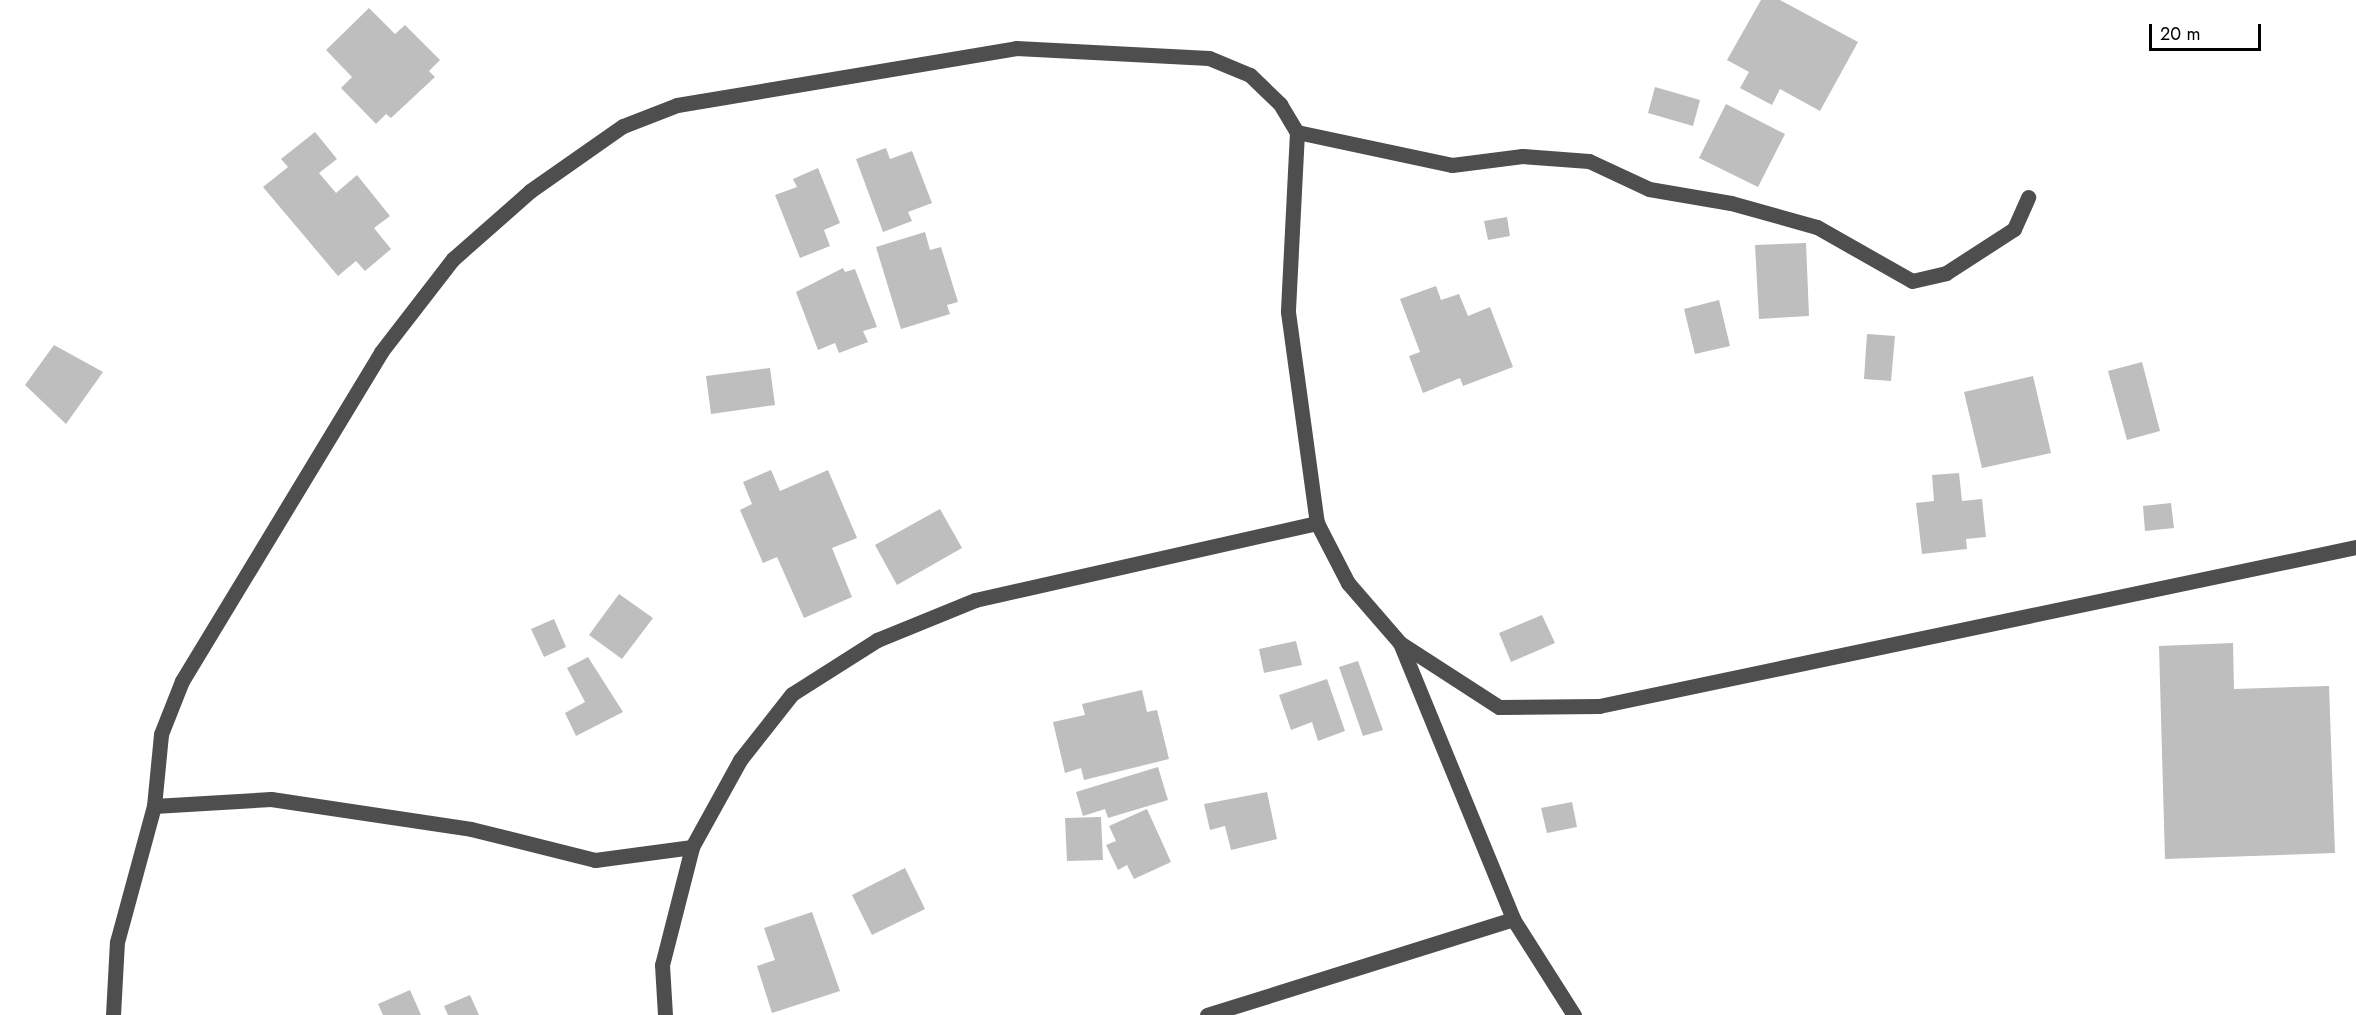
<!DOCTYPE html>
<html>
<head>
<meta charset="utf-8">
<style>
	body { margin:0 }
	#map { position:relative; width:2356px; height:1015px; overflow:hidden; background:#fff; font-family:Jost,sans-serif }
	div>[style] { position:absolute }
	.building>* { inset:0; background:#bebebe }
	.minor>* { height:15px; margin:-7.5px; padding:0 7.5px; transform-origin:7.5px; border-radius:7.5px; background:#4e4e4e }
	span { translate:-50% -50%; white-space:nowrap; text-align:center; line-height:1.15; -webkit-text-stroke:4.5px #fff; paint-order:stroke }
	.scale { position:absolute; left:2149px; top:24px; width:112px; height:27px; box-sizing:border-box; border:3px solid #000; border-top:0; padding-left:8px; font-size:18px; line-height:21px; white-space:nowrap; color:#000; -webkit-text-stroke:4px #fff; paint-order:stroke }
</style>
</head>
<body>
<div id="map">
	<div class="building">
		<i style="clip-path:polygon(1761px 0,1780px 0,1858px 42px,1820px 111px,1780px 89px,1772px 105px,1740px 88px,1749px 72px,1727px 60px)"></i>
		<i style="clip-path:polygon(369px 8px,395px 34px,405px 25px,440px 60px,429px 71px,435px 77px,391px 118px,386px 114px,376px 124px,341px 88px,352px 77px,326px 50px)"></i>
		<i style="clip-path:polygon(1655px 87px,1700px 100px,1693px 126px,1648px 113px)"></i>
		<i style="clip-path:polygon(1726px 104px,1785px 134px,1758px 187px,1699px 158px)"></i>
		<i style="clip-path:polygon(315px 132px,337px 159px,319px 173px,336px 193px,357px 175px,390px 216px,374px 228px,391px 249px,365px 271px,356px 261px,338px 276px,263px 187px,288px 167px,281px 159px)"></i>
		<i style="clip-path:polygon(886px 148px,890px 159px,912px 151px,932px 203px,908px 212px,912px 221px,883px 232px,856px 159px)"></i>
		<i style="clip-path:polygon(818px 168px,840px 223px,824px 230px,830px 246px,800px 258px,775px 195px,797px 187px,793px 179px)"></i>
		<i style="clip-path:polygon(1507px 217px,1510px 236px,1488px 240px,1484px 221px)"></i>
		<i style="clip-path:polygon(925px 232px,930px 250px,941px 247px,958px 302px,947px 305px,950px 314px,901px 329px,876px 247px)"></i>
		<i style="clip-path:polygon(1806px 243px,1809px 316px,1759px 319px,1755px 245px)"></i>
		<i style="clip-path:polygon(843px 268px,845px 272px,855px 269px,877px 327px,863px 331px,868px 342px,839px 353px,835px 343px,818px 350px,796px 292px)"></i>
		<i style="clip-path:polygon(1436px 286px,1441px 300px,1459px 294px,1468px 316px,1490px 307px,1513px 367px,1463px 386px,1460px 378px,1423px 393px,1409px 356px,1420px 352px,1400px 299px)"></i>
		<i style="clip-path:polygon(1719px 300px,1730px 346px,1695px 354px,1684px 309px)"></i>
		<i style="clip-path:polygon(1867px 334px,1895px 336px,1891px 381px,1864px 379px)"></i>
		<i style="clip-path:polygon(54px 345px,103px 372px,66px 424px,25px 385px)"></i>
		<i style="clip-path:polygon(2142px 362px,2160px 431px,2127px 440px,2108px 371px)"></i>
		<i style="clip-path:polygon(770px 368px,775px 405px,711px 414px,706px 376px)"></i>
		<i style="clip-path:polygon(2033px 376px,2051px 453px,1982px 468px,1964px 392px)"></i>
		<i style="clip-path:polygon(771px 470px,780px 491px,828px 470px,857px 538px,832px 548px,852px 597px,804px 618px,777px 557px,763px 563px,740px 510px,752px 504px,743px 482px)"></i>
		<i style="clip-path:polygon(1959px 473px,1962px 501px,1982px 499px,1986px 537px,1966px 539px,1967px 549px,1922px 554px,1916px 503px,1934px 501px,1932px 475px)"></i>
		<i style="clip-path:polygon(2171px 503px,2174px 528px,2145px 531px,2143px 506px)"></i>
		<i style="clip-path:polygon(940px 509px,962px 548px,897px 585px,875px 545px)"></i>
		<i style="clip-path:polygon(619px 594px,653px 618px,622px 659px,589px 635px)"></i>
		<i style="clip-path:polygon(1542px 615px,1555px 643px,1511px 662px,1499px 633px)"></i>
		<i style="clip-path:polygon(554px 619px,566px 647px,544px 657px,531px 629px)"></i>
		<i style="clip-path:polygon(1296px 641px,1302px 665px,1264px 673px,1259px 649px)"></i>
		<i style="clip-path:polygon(2233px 643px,2234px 689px,2329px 686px,2335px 853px,2165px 859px,2159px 646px)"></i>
		<i style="clip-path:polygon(588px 657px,623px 712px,576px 736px,565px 713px,585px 702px,567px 668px)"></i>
		<i style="clip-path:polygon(1358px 661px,1383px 730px,1363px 736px,1339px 667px)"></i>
		<i style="clip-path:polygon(1327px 679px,1345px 731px,1318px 741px,1312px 722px,1291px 730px,1279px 695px)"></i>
		<i style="clip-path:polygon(1142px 690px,1147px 712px,1157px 710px,1169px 759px,1084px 780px,1081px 768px,1065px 773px,1053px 722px,1085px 715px,1082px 704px)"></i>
		<i style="clip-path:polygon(1158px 767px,1168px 800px,1108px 818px,1105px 809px,1083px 816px,1076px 792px)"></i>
		<i style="clip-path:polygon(1267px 792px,1277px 839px,1231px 850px,1225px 826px,1210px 830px,1204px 804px)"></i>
		<i style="clip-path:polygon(1572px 802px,1577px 827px,1547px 833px,1541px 808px)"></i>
		<i style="clip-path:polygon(1147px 809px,1171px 862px,1134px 879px,1127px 865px,1118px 870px,1106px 845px,1116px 841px,1109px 826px)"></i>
		<i style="clip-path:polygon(1101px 817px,1103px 860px,1067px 861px,1065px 818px)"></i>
		<i style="clip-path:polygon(905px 868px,925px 909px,872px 935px,852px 895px)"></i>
		<i style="clip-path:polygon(812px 912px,840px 991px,772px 1013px,757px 966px,775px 960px,764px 928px)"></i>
		<i style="clip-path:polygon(410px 990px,421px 1015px,383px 1015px,378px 1004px)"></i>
		<i style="clip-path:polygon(470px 995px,479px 1015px,448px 1015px,444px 1006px)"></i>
	</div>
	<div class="minor">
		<i style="left:1297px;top:132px;width:158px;rotate:12deg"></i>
		<i style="left:1452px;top:165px;width:71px;rotate:-7.3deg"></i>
		<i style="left:1522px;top:156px;width:67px;rotate:4.3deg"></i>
		<i style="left:1589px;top:161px;width:66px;rotate:25deg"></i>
		<i style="left:1649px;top:189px;width:83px;rotate:9.7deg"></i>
		<i style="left:1731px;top:203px;width:89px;rotate:15.6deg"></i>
		<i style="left:1817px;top:227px;width:109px;rotate:29.6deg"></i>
		<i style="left:1912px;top:281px;width:35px;rotate:-13deg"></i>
		<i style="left:1946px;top:273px;width:81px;rotate:-32.9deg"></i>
		<i style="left:2014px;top:229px;width:35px;rotate:-66deg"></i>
		<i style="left:1400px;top:643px;width:118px;rotate:32.9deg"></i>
		<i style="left:1499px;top:707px;width:100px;rotate:-0.6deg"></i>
		<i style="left:1599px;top:706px;width:774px;rotate:-11.86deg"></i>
		<i style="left:154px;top:806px;width:117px;rotate:-3.4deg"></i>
		<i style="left:271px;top:799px;width:202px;rotate:8.5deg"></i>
		<i style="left:471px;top:829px;width:128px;rotate:14deg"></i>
		<i style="left:595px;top:860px;width:98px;rotate:-7.6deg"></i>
		<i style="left:113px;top:1015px;width:73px;rotate:-86.9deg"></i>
		<i style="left:117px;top:942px;width:141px;rotate:-74.8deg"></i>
		<i style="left:154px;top:806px;width:72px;rotate:-84.4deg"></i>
		<i style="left:161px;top:734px;width:57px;rotate:-68.4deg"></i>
		<i style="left:182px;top:681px;width:385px;rotate:-58.8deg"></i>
		<i style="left:381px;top:352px;width:118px;rotate:-52.3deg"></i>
		<i style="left:453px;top:259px;width:103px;rotate:-41.4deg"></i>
		<i style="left:530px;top:191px;width:113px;rotate:-35deg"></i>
		<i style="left:623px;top:126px;width:58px;rotate:-21.3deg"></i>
		<i style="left:677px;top:105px;width:344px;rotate:-9.5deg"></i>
		<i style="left:1016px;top:48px;width:193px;rotate:3deg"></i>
		<i style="left:1209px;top:58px;width:44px;rotate:22.5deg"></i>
		<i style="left:1250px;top:75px;width:42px;rotate:44deg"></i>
		<i style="left:1280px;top:104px;width:33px;rotate:59deg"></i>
		<i style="left:1297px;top:132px;width:180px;rotate:92.9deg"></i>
		<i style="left:1288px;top:312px;width:213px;rotate:82.2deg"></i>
		<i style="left:1317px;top:523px;width:68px;rotate:62.7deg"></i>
		<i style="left:1348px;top:583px;width:79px;rotate:49.1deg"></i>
		<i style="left:1400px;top:643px;width:298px;rotate:67.7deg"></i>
		<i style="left:1513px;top:919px;width:114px;rotate:57.6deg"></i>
		<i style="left:665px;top:1015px;width:50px;rotate:-93.4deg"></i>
		<i style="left:662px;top:965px;width:122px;rotate:-75.7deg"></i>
		<i style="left:692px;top:847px;width:99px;rotate:-61.1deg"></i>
		<i style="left:740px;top:760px;width:84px;rotate:-51.8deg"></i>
		<i style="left:792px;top:694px;width:101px;rotate:-32.4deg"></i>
		<i style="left:877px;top:640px;width:106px;rotate:-22.2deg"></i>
		<i style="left:975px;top:600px;width:351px;rotate:-12.7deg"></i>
		<i style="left:1207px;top:1015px;width:321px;rotate:-17.4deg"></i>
	</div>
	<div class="scale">20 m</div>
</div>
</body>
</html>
